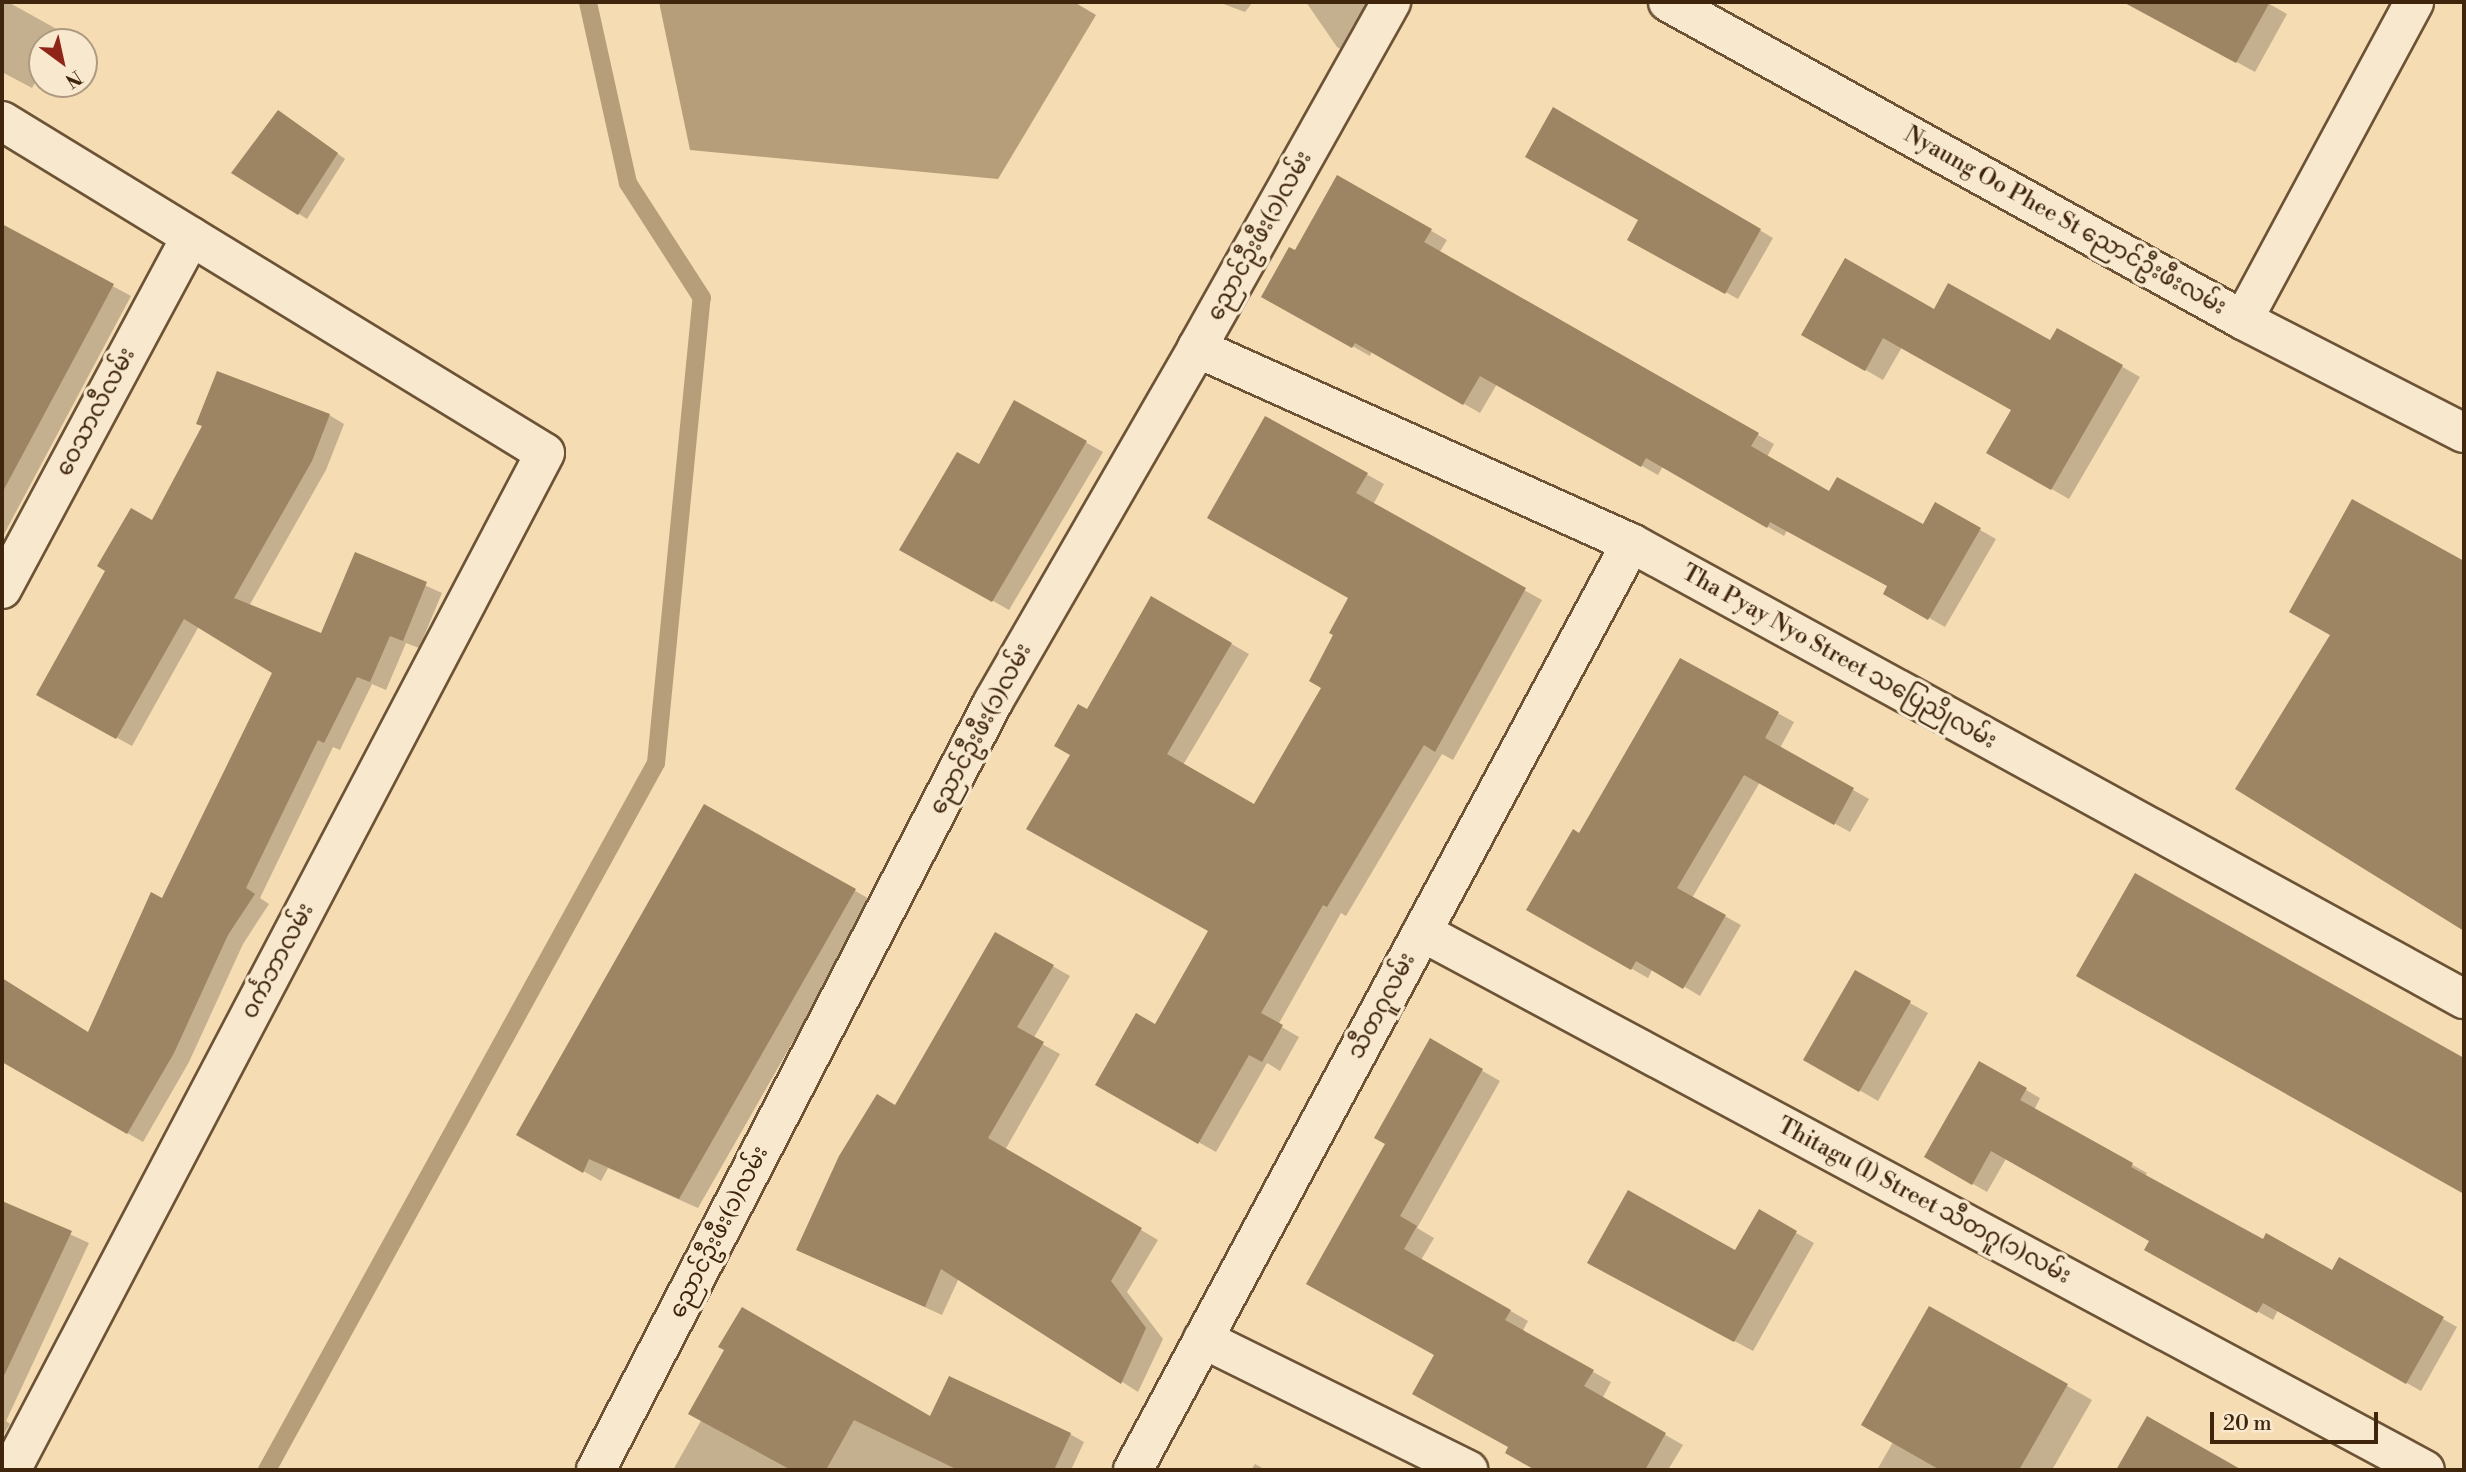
<!DOCTYPE html>
<html>
<head>
<meta charset="utf-8">
<style>
	body { margin:0 }
	#map { position:relative; width:2466px; height:1472px; overflow:hidden; background:#f5dcb2; font-family:"Libre Bodoni","Noto Sans Myanmar",serif }
	div>[style] { position:absolute }
	.water>* { inset:0; background:#b79e7a }
	.shadow>* { inset:0; background:#0003 }
	.stream>* { height:18px; margin:-9px; padding:0 9px; transform-origin:9px; border-radius:9px; background:#b79e7a }
	.building>* { inset:0; background:#9d8462 }
	.roads { filter:drop-shadow(2px 0 #6c5336) drop-shadow(-2px 0 #6c5336) drop-shadow(0 2px #6c5336) drop-shadow(0 -2px #6c5336) }
	.minor>* { height:38px; margin:-19px; padding:0 19px; transform-origin:19px; border-radius:19px; background:#f8e8cd }
	span { translate:-50% -50%; white-space:nowrap; text-align:center; line-height:1.15; -webkit-text-stroke:7px #f8e8cd; paint-order:stroke }
	.street-label { font-size:23px; color:#3e250c }
	.frame { position:absolute; inset:0; border:4px solid #3e250c; pointer-events:none }
	.north { position:absolute; left:28px; top:28px; width:70px; height:70px; box-sizing:border-box; background:#f8e8cd; border:2px solid #ae9a80; border-radius:50%; rotate:147deg; font-size:19px; font-weight:700; line-height:28px; text-align:center; color:#3e250c }
	.north::after { content:''; display:block; margin:auto; width:24px; height:32px; background:#8f2418; clip-path:polygon(50% 0,100% 100%,50% 72%,0 100%) }
	.scale { position:absolute; left:2210px; top:1412px; width:168px; height:32px; box-sizing:border-box; border:4px solid #3e250c; border-top:0; padding-left:9px; font-size:21px; line-height:24px; white-space:nowrap; color:#3e250c; -webkit-text-stroke:5px #f8e8cd; paint-order:stroke }
</style>
</head>
<body>
<div id="map">
	<div class="water">
		<i style="clip-path:polygon(659px 2px,1074px 2px,1096px 15px,998px 179px,690px 150px)"></i>
	</div>
	<div class="shadow">
		<i style="clip-path:polygon(2px 2px,8px 2px,62px 32px,57px 42px,42px 42px,42px 70px,32px 88px,2px 72px)"></i>
		<i style="clip-path:polygon(1218px 2px,1253px 2px,1245px 12px)"></i>
		<i style="clip-path:polygon(1306px 2px,1380px 2px,1354px 57px,1337px 47px)"></i>
		<i style="clip-path:polygon(2127px 2px,2266px 2px,2287px 14px,2255px 72px)"></i>
		<i style="clip-path:polygon(1553px 109px,1773px 238px,1738px 299px,1630px 239px,1641px 219px)"></i>
		<i style="clip-path:polygon(287px 117px,345px 159px,307px 219px,234px 173px)"></i>
		<i style="clip-path:polygon(1338px 177px,1447px 240px,1439px 253px,1774px 444px,1767px 457px,1830px 493px,1923px 526px,1936px 505px,1996px 539px,1945px 627px,1885px 593px,1889px 585px,1787px 530px,1784px 536px,1663px 466px,1658px 475px,1497px 384px,1480px 413px,1372px 351px,1370px 356px,1263px 296px,1296px 253px)"></i>
		<i style="clip-path:polygon(2px 226px,131px 296px,2px 538px)"></i>
		<i style="clip-path:polygon(1935px 311px,2051px 342px,2058px 330px,2140px 377px,2069px 499px,1989px 453px,2013px 410px,1902px 347px,1883px 380px,1803px 334px)"></i>
		<i style="clip-path:polygon(1014px 402px,1103px 452px,1009px 610px,902px 549px,980px 466px)"></i>
		<i style="clip-path:polygon(329px 415px,344px 424px,326px 470px,249px 606px,322px 636px,356px 554px,442px 593px,419px 648px,406px 643px,386px 690px,372px 684px,340px 750px,333px 747px,260px 898px,269px 904px,243px 944px,189px 1062px,143px 1142px,53px 1090px,89px 1034px,162px 901px,275px 672px,199px 626px,132px 746px,53px 703px,153px 523px)"></i>
		<i style="clip-path:polygon(1266px 418px,1384px 484px,1373px 505px,1542px 600px,1453px 760px,1442px 754px,1346px 916px,1341px 913px,1278px 1025px,1299px 1037px,1280px 1071px,1267px 1063px,1216px 1152px,1097px 1085px,1156px 1026px,1210px 931px,1072px 754px,1087px 711px,1151px 598px,1249px 654px,1183px 765px,1255px 806px,1324px 687px,1336px 634px,1350px 597px)"></i>
		<i style="clip-path:polygon(2353px 501px,2464px 563px,2464px 929px,2237px 788px,2332px 635px)"></i>
		<i style="clip-path:polygon(1680px 660px,1794px 722px,1780px 748px,1869px 799px,1850px 832px,1760px 782px,1692px 898px,1741px 925px,1700px 996px,1653px 968px,1648px 978px,1529px 910px,1580px 835px)"></i>
		<i style="clip-path:polygon(705px 806px,873px 901px,698px 1208px,608px 1168px,601px 1181px,518px 1134px)"></i>
		<i style="clip-path:polygon(2136px 875px,2464px 1060px,2464px 1192px,2079px 975px)"></i>
		<i style="clip-path:polygon(996px 934px,1070px 976px,1033px 1039px,1060px 1054px,1005px 1150px,1158px 1240px,1127px 1292px,1163px 1339px,1138px 1392px,959px 1278px,942px 1315px,799px 1250px,896px 1107px)"></i>
		<i style="clip-path:polygon(1855px 973px,1928px 1013px,1878px 1101px,1806px 1059px)"></i>
		<i style="clip-path:polygon(1430px 1041px,1500px 1081px,1417px 1228px,1434px 1238px,1421px 1260px,1528px 1321px,1522px 1332px,1611px 1382px,1602px 1399px,1683px 1445px,1668px 1470px,1539px 1470px,1507px 1452px,1510px 1447px,1436px 1354px,1308px 1283px,1388px 1144px)"></i>
		<i style="clip-path:polygon(1979px 1063px,2040px 1098px,2034px 1110px,2147px 1173px,2145px 1176px,2263px 1241px,2333px 1272px,2340px 1260px,2457px 1327px,2421px 1391px,2278px 1310px,2273px 1320px,2146px 1249px,2152px 1240px,2007px 1157px,1987px 1192px,1926px 1157px)"></i>
		<i style="clip-path:polygon(2px 1203px,89px 1243px,6px 1421px,10px 1424px,2px 1437px)"></i>
		<i style="clip-path:polygon(1759px 1212px,1814px 1243px,1753px 1351px,1607px 1272px,1736px 1253px)"></i>
		<i style="clip-path:polygon(1930px 1308px,2092px 1400px,2052px 1470px,1877px 1470px,1893px 1442px)"></i>
		<i style="clip-path:polygon(931px 1418px,1068px 1433px,1084px 1442px,1071px 1470px,673px 1470px,702px 1419px)"></i>
		<i style="clip-path:polygon(2147px 1419px,2230px 1466px,2228px 1470px,2118px 1470px)"></i>
		<i style="clip-path:polygon(1255px 1464px,1266px 1470px,1251px 1470px)"></i>
	</div>
	<div class="stream">
		<i style="left:267px;top:1470px;width:807px;rotate:-61.18deg"></i>
		<i style="left:656px;top:763px;width:467px;rotate:-84.4deg"></i>
		<i style="left:702px;top:298px;width:137px;rotate:-122.8deg"></i>
		<i style="left:628px;top:183px;width:185px;rotate:-102.5deg"></i>
	</div>
	<div class="building">
		<i style="clip-path:polygon(2123px 2px,2270px 2px,2236px 63px)"></i>
		<i style="clip-path:polygon(1553px 107px,1761px 229px,1725px 294px,1627px 240px,1638px 220px,1525px 157px)"></i>
		<i style="clip-path:polygon(278px 110px,338px 153px,298px 215px,231px 173px)"></i>
		<i style="clip-path:polygon(1337px 175px,1432px 229px,1424px 242px,1759px 433px,1751px 446px,1829px 491px,1837px 477px,1923px 524px,1935px 502px,1981px 528px,1928px 620px,1883px 594px,1887px 586px,1770px 522px,1767px 528px,1646px 458px,1641px 467px,1480px 376px,1463px 405px,1355px 343px,1352px 348px,1261px 297px,1289px 247px,1295px 250px)"></i>
		<i style="clip-path:polygon(2px 224px,114px 284px,2px 493px)"></i>
		<i style="clip-path:polygon(1845px 258px,1934px 309px,1948px 283px,2050px 340px,2057px 328px,2123px 365px,2051px 490px,1986px 453px,2011px 410px,1883px 338px,1865px 371px,1801px 335px)"></i>
		<i style="clip-path:polygon(217px 371px,330px 414px,312px 461px,234px 598px,321px 633px,355px 552px,427px 582px,403px 641px,390px 636px,370px 682px,357px 677px,324px 743px,318px 740px,246px 888px,255px 894px,228px 935px,174px 1053px,127px 1134px,2px 1062px,2px 978px,88px 1032px,151px 892px,162px 898px,272px 673px,184px 619px,116px 739px,36px 695px,105px 571px,97px 566px,131px 508px,152px 520px,202px 426px,196px 424px)"></i>
		<i style="clip-path:polygon(1014px 400px,1087px 441px,992px 602px,899px 550px,957px 452px,979px 464px)"></i>
		<i style="clip-path:polygon(1265px 416px,1368px 473px,1356px 493px,1526px 588px,1435px 752px,1424px 745px,1327px 907px,1323px 905px,1261px 1013px,1283px 1025px,1262px 1062px,1249px 1055px,1198px 1144px,1095px 1085px,1136px 1013px,1155px 1024px,1208px 931px,1026px 829px,1070px 755px,1054px 746px,1078px 704px,1087px 709px,1151px 596px,1232px 643px,1167px 754px,1254px 804px,1321px 688px,1309px 681px,1333px 635px,1329px 633px,1348px 598px,1207px 518px)"></i>
		<i style="clip-path:polygon(2352px 499px,2464px 561px,2464px 931px,2235px 789px,2330px 635px,2289px 612px)"></i>
		<i style="clip-path:polygon(1680px 658px,1779px 712px,1765px 738px,1854px 788px,1834px 825px,1744px 775px,1677px 888px,1726px 915px,1683px 989px,1636px 961px,1631px 970px,1526px 910px,1573px 829px,1579px 833px)"></i>
		<i style="clip-path:polygon(704px 804px,856px 889px,679px 1199px,589px 1159px,583px 1173px,516px 1135px)"></i>
		<i style="clip-path:polygon(2135px 873px,2464px 1058px,2464px 1194px,2076px 976px)"></i>
		<i style="clip-path:polygon(995px 932px,1054px 965px,1017px 1027px,1044px 1042px,988px 1138px,1142px 1228px,1111px 1281px,1146px 1328px,1121px 1384px,941px 1269px,925px 1307px,796px 1250px,839px 1156px,877px 1094px,895px 1105px)"></i>
		<i style="clip-path:polygon(1855px 970px,1911px 1001px,1859px 1092px,1803px 1060px)"></i>
		<i style="clip-path:polygon(1430px 1038px,1483px 1069px,1400px 1216px,1417px 1226px,1404px 1249px,1511px 1310px,1505px 1320px,1594px 1370px,1584px 1386px,1666px 1433px,1645px 1470px,1535px 1470px,1505px 1453px,1508px 1447px,1412px 1394px,1434px 1355px,1306px 1284px,1385px 1144px,1374px 1138px)"></i>
		<i style="clip-path:polygon(1979px 1061px,2027px 1088px,2020px 1100px,2133px 1163px,2131px 1167px,2263px 1239px,2266px 1233px,2332px 1270px,2339px 1257px,2444px 1317px,2406px 1384px,2263px 1303px,2257px 1313px,2144px 1250px,2149px 1241px,1991px 1151px,1972px 1185px,1924px 1157px)"></i>
		<i style="clip-path:polygon(1628px 1190px,1735px 1250px,1759px 1209px,1797px 1231px,1734px 1342px,1587px 1263px)"></i>
		<i style="clip-path:polygon(2px 1201px,72px 1231px,2px 1380px)"></i>
		<i style="clip-path:polygon(1929px 1306px,2068px 1384px,2019px 1470px,1940px 1470px,1861px 1425px)"></i>
		<i style="clip-path:polygon(742px 1307px,930px 1416px,949px 1376px,1071px 1433px,1054px 1470px,958px 1470px,854px 1420px,826px 1470px,791px 1470px,688px 1414px,724px 1350px,718px 1347px)"></i>
		<i style="clip-path:polygon(2147px 1416px,2242px 1470px,2116px 1470px)"></i>
	</div>
	<div class="roads">
		<div class="minor">
			<i style="left:1668px;top:2px;width:657px;rotate:28.94deg"></i>
			<i style="left:2243px;top:320px;width:248px;rotate:27.1deg"></i>
			<i style="left:2px;top:121px;width:636px;rotate:31.44deg"></i>
			<i style="left:545px;top:453px;width:1149px;rotate:117.7deg"></i>
			<i style="left:2243px;top:320px;width:361px;rotate:-61.7deg"></i>
			<i style="left:1197px;top:348px;width:476px;rotate:24.2deg"></i>
			<i style="left:1631px;top:543px;width:950px;rotate:28.7deg"></i>
			<i style="left:2px;top:589px;width:400px;rotate:-61.8deg"></i>
			<i style="left:1422px;top:932px;width:1138px;rotate:28.21deg"></i>
			<i style="left:1203px;top:1339px;width:296px;rotate:26.3deg"></i>
			<i style="left:596px;top:1470px;width:865px;rotate:-62.66deg"></i>
			<i style="left:993px;top:702px;width:409px;rotate:-60deg"></i>
			<i style="left:1197px;top:348px;width:397px;rotate:-60.7deg"></i>
			<i style="left:1133px;top:1470px;width:1052px;rotate:-61.75deg"></i>
		</div>
	</div>
	<div class="street-label">
		<span style="left:2065px;top:221px;rotate:29deg">Nyaung Oo Phee St ညောင်ဦးဖီးလမ်း</span>
		<span style="left:1260px;top:236px;rotate:-61deg">ညောင်ဦးဖီး(၁)လမ်း</span>
		<span style="left:96px;top:412px;rotate:-62deg">ဝေသာလီလမ်း</span>
		<span style="left:1839px;top:657px;rotate:29deg">Tha Pyay Nyo Street သပြေညိုလမ်း</span>
		<span style="left:981px;top:729px;rotate:-62deg">ညောင်ဦးဖီး(၁)လမ်း</span>
		<span style="left:278px;top:961px;rotate:-62deg">ဝင်္ကဘာလမ်း</span>
		<span style="left:1382px;top:1006px;rotate:-62deg">သီတဂူလမ်း</span>
		<span style="left:1924px;top:1201px;rotate:28deg">Thitagu (1) Street သီတဂူ(၁)လမ်း</span>
		<span style="left:719px;top:1232px;rotate:-63deg">ညောင်ဦးဖီး(၁)လမ်း</span>
	</div>
	<div class="frame"></div>
	<div class="north">N</div>
	<div class="scale">20 m</div>
</div>
</body>
</html>
